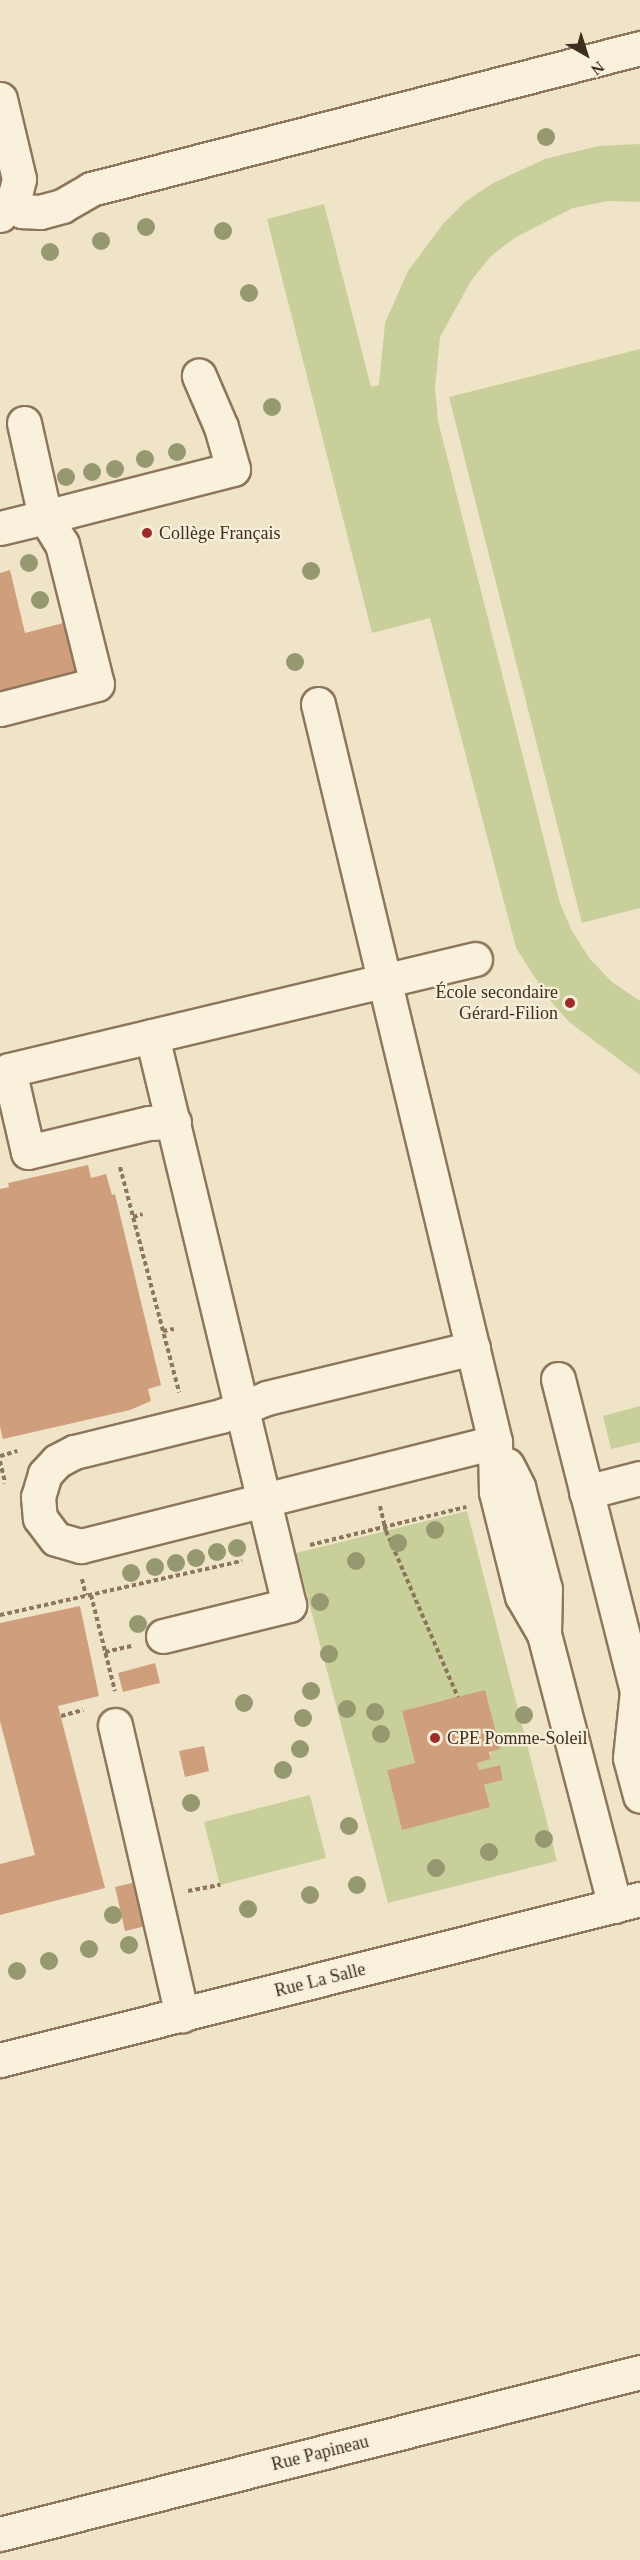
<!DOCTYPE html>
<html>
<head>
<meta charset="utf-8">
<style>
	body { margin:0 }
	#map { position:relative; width:640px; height:2560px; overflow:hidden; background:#f0e4c8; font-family:"Times New Roman",serif }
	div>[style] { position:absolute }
	.green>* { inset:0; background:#c9cf9b }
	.building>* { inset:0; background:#cf9f7d }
	.path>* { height:4px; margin-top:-2px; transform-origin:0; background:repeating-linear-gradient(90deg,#8d765c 0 4.5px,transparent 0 7.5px) }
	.roads { filter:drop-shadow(2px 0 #8d765c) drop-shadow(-2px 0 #8d765c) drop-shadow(0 2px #8d765c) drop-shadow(0 -2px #8d765c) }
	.minor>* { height:33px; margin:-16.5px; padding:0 16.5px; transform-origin:16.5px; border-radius:16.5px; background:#faf1dc }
	.trees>* { width:18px; height:18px; margin:-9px; border-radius:50%; background:#96986f }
	.dots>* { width:16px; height:16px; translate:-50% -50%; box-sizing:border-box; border:3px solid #f7eed8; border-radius:50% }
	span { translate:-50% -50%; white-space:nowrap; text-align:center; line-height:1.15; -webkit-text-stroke:4.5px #f7eed8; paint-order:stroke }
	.poi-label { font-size:18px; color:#3d2e20 }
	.left { translate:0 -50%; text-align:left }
	.right { translate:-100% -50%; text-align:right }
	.street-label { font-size:18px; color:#3d2e20 }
	.north { position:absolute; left:556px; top:24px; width:60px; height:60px; -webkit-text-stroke:4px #f7eed8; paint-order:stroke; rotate:141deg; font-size:16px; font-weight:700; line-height:24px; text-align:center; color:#3d2e20 }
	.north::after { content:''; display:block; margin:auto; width:21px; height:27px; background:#3d2e20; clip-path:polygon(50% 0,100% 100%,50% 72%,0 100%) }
</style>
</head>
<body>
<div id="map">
	<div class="green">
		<i style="clip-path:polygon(640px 144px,640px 202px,608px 201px,573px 208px,516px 237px,491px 256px,471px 281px,440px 337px,435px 388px,438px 421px,560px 903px,572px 931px,590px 959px,612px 982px,640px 1001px,640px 1075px,569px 1022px,549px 999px,516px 948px,430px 618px,372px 633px,267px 219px,324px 204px,371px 387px,379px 385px,385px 323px,408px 271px,443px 224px,466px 201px,493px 183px,545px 159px,598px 146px)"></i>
		<i style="clip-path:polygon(640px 349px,640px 908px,582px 923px,449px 397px)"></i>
		<i style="clip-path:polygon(640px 1406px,640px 1442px,611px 1449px,603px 1416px)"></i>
		<i style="clip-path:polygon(evenodd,467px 1511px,557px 1861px,388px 1903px,296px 1553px,467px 1511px,485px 1691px,491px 1759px,477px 1763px,479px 1770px,499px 1765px,503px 1780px,484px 1785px,489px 1807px,402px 1829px,387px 1770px,415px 1763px,402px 1711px,485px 1691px)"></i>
		<i style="clip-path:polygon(310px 1795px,326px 1858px,220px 1885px,204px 1822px)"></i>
	</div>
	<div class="building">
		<i style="clip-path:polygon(10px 570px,25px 633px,67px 622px,80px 673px,0 696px,0 573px)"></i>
		<i style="clip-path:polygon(88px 1165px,91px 1178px,106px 1174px,112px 1195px,115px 1194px,161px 1385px,148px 1389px,151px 1401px,130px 1410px,3px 1439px,0 1427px,0 1189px,9px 1187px,8px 1183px)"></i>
		<i style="clip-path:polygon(80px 1606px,99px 1696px,58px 1706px,105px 1888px,0 1915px,0 1864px,35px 1855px,0 1721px,0 1623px)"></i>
		<i style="clip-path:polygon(155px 1663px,160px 1683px,123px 1692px,118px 1673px)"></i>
		<i style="clip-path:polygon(485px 1690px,500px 1749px,489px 1752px,491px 1759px,477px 1763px,479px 1770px,500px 1765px,503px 1780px,484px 1785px,490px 1807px,402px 1830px,387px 1770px,415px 1763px,402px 1711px)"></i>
		<i style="clip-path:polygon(204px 1746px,209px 1771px,185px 1777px,179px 1751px)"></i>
		<i style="clip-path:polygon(136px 1882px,146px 1926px,125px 1931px,115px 1887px)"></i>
	</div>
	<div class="path">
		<i style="left:120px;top:1167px;width:233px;rotate:75.3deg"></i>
		<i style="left:133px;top:1217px;width:10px;rotate:-17deg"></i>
		<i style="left:163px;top:1331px;width:11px;rotate:-10deg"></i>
		<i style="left:0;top:1456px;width:18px;rotate:-16deg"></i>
		<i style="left:0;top:1461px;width:23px;rotate:77deg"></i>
		<i style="left:380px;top:1506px;width:26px;rotate:77deg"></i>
		<i style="left:386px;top:1531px;width:181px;rotate:66.6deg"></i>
		<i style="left:310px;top:1545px;width:161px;rotate:-13.7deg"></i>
		<i style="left:82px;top:1579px;width:17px;rotate:77deg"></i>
		<i style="left:91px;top:1595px;width:99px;rotate:76deg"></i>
		<i style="left:0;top:1615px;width:248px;rotate:-12.6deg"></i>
		<i style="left:105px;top:1652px;width:27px;rotate:-13deg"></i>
		<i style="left:61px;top:1716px;width:23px;rotate:-15deg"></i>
		<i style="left:188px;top:1891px;width:33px;rotate:-11deg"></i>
	</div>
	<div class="roads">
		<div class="minor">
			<i style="left:0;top:99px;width:82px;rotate:76.6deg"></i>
			<i style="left:19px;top:179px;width:16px;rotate:104deg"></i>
			<i style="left:15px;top:195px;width:25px;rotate:127deg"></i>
			<i style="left:11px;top:203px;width:14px;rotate:36deg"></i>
			<i style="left:22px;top:211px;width:18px;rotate:3deg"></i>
			<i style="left:40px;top:212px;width:23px;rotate:-15deg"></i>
			<i style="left:62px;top:206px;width:34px;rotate:-30deg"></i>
			<i style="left:91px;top:189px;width:567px;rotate:-14.4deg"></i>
			<i style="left:24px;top:423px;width:96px;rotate:77.4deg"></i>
			<i style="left:45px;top:517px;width:194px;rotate:-14.3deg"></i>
			<i style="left:233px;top:469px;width:44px;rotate:-105.9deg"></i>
			<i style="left:221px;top:427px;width:56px;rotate:-113.3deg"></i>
			<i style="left:0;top:528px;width:46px;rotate:-13.7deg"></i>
			<i style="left:45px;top:517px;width:32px;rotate:58deg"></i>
			<i style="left:62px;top:544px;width:144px;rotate:76deg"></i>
			<i style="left:97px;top:684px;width:100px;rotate:165.5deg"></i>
			<i style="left:318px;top:704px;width:759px;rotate:76.51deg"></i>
			<i style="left:495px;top:1442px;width:50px;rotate:88.9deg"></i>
			<i style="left:496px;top:1492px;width:107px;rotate:76deg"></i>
			<i style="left:522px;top:1596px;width:44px;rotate:59.9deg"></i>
			<i style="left:544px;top:1634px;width:281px;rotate:75.4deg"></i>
			<i style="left:152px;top:1036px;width:147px;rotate:166.6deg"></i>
			<i style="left:9px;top:1070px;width:84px;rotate:77deg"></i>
			<i style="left:28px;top:1152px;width:124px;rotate:-13.5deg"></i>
			<i style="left:149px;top:1123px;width:25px;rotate:-2deg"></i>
			<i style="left:473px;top:1348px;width:212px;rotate:166.4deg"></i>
			<i style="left:267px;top:1398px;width:49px;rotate:158.6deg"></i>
			<i style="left:221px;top:1416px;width:151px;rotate:166.2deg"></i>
			<i style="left:74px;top:1452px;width:19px;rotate:152deg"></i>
			<i style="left:57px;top:1461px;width:18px;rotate:133deg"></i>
			<i style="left:45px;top:1474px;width:24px;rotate:107deg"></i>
			<i style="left:38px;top:1497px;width:21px;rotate:85deg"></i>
			<i style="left:40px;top:1518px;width:26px;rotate:53deg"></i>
			<i style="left:56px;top:1539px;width:26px;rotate:16deg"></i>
			<i style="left:81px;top:1546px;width:427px;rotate:-14.1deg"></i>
			<i style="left:558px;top:1379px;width:322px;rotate:75.8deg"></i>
			<i style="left:637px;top:1691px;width:67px;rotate:96deg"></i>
			<i style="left:630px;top:1758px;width:39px;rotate:75deg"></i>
			<i style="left:507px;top:1465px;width:25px;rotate:63deg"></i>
			<i style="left:518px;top:1487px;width:106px;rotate:75.2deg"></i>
			<i style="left:545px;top:1589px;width:45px;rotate:91.3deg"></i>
			<i style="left:586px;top:1492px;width:56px;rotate:-14.5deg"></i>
			<i style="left:163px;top:1636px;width:130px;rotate:-13.8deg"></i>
			<i style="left:289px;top:1605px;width:585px;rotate:-103.54deg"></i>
			<i style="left:152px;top:1036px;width:332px;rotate:-13.4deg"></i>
			<i style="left:115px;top:1725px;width:298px;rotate:77deg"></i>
			<i style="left:0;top:2060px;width:660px;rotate:-14.12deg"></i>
			<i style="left:0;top:2534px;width:660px;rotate:-14.2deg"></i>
		</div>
	</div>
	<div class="trees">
		<i style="left:546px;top:137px"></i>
		<i style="left:146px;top:227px"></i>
		<i style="left:223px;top:231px"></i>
		<i style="left:101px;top:241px"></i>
		<i style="left:50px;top:252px"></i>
		<i style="left:249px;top:293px"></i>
		<i style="left:272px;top:407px"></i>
		<i style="left:177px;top:452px"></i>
		<i style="left:145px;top:459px"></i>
		<i style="left:115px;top:469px"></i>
		<i style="left:92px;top:472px"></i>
		<i style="left:66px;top:477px"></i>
		<i style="left:29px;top:563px"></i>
		<i style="left:311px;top:571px"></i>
		<i style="left:40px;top:600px"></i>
		<i style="left:295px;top:662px"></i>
		<i style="left:435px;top:1530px"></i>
		<i style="left:398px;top:1543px"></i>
		<i style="left:237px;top:1548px"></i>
		<i style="left:217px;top:1552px"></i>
		<i style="left:196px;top:1558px"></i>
		<i style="left:356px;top:1561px"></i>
		<i style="left:176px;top:1563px"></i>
		<i style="left:155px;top:1567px"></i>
		<i style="left:131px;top:1573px"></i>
		<i style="left:320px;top:1602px"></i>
		<i style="left:138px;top:1624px"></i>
		<i style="left:329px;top:1654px"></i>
		<i style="left:311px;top:1691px"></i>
		<i style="left:244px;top:1703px"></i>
		<i style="left:347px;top:1709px"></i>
		<i style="left:375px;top:1712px"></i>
		<i style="left:524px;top:1715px"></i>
		<i style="left:303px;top:1718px"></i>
		<i style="left:381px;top:1734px"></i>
		<i style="left:300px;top:1749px"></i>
		<i style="left:283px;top:1770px"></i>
		<i style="left:191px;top:1803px"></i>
		<i style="left:349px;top:1826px"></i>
		<i style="left:544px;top:1839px"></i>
		<i style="left:489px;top:1852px"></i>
		<i style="left:436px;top:1868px"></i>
		<i style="left:357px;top:1885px"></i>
		<i style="left:310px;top:1895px"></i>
		<i style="left:248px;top:1909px"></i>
		<i style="left:113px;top:1915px"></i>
		<i style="left:129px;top:1945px"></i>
		<i style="left:89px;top:1949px"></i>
		<i style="left:49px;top:1961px"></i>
		<i style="left:17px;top:1971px"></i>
	</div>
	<div class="dots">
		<i style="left:147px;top:533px;background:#9e2a2b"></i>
		<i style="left:570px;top:1003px;background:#9e2a2b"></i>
		<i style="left:435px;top:1738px;background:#9e2a2b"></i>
	</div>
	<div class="poi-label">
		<span class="left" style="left:159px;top:533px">Collège Français</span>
		<span class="right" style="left:558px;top:1003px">École secondaire<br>Gérard-Filion</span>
		<span class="left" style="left:447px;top:1738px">CPE Pomme-Soleil</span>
	</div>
	<div class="street-label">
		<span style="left:320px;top:1980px;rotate:-14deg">Rue La Salle</span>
		<span style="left:320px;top:2453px;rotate:-14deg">Rue Papineau</span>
	</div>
	<div class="north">N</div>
</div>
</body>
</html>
